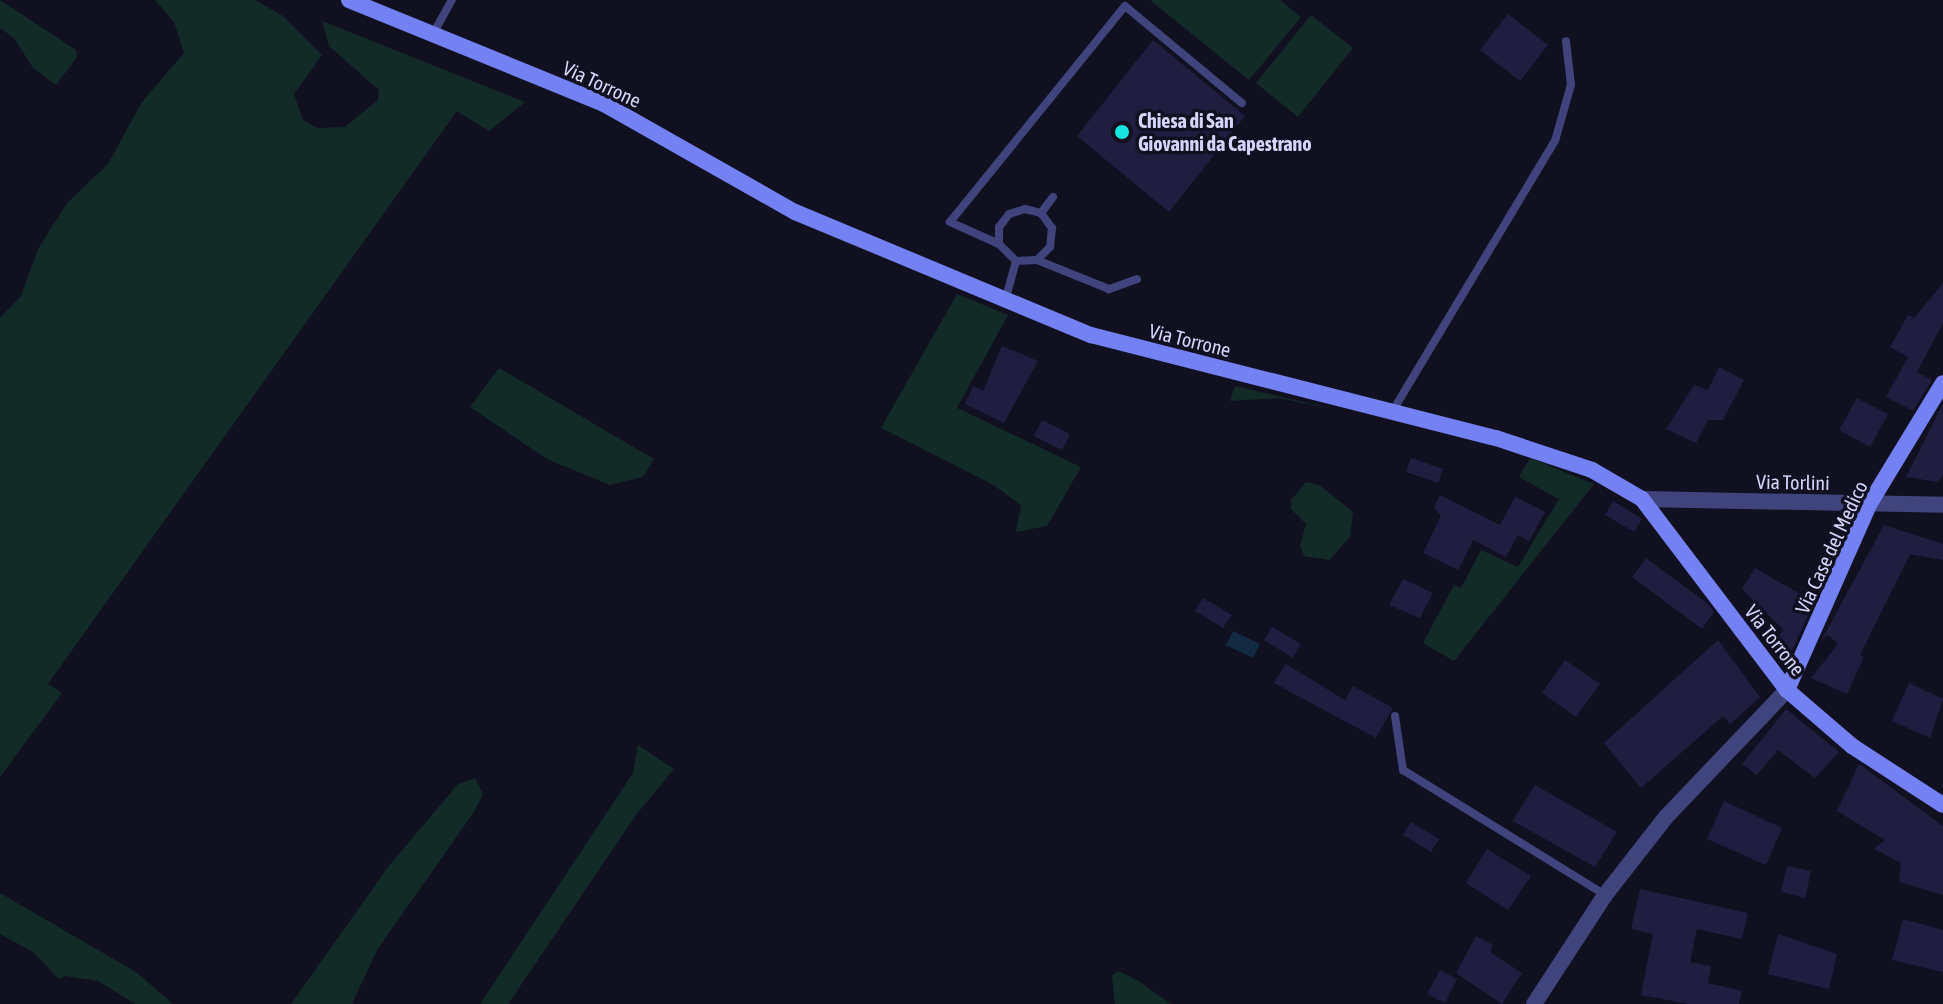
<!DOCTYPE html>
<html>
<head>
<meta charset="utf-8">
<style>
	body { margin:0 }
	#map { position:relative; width:1943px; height:1004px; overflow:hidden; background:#101021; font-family:"Asap Condensed",sans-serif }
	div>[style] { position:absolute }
	.green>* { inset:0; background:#132b27 }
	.water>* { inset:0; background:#122b43 }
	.building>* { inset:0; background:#201d41 }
	.lane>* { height:8px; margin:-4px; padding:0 4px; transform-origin:4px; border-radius:4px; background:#3f457c }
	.street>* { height:16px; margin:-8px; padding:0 8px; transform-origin:8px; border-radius:8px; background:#3f457c }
	.secondary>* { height:16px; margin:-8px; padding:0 8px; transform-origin:8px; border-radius:8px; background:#7481f2 }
	.dots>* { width:22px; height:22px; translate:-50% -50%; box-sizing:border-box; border:4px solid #101021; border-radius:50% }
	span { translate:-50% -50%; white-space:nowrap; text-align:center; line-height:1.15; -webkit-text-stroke:7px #101021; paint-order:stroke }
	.street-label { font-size:20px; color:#d4d5fb }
	.poi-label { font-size:20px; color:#d4d5fb; font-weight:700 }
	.left { translate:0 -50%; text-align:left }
</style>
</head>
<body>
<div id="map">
	<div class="green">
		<i style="clip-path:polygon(0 0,76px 50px,77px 57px,56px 85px,33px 68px,14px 38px,0 28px)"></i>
		<i style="clip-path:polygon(155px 0,255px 0,283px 16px,322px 55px,294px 94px,303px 120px,317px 128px,345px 127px,378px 100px,379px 90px,329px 46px,322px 21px,525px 102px,489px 131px,457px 111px,48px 684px,62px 693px,0 777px,0 318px,21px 296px,38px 249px,67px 203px,108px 164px,142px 102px,184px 53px,174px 22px)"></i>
		<i style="clip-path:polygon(1150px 0,1280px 0,1301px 17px,1249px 80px)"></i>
		<i style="clip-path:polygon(1311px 15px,1353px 48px,1298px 117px,1256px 83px)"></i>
		<i style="clip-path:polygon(957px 294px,1008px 315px,957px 408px,1081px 467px,1047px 526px,1016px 532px,1021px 505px,992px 484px,881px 428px)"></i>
		<i style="clip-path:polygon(499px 368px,654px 459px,643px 477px,610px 485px,547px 459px,470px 407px)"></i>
		<i style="clip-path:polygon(1235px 386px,1338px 410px,1278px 398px,1230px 401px)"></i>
		<i style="clip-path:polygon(1530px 458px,1594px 484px,1454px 661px,1423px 643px,1454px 585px,1461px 588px,1481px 550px,1518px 567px,1559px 499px,1519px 477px)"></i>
		<i style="clip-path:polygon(1306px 482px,1319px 485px,1353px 512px,1350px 537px,1329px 560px,1304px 556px,1300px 546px,1306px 524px,1291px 509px,1291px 500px)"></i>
		<i style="clip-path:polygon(638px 745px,674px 769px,636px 815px,508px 1004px,480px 1004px,633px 773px)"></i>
		<i style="clip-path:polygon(475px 778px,483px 794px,474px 812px,377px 950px,352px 1004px,291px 1004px,388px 867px,458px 784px)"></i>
		<i style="clip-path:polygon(0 893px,136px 972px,173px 1004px,136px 1004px,98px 981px,65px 976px,59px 979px,33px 952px,0 934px)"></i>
		<i style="clip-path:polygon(1118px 971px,1137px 980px,1171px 1004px,1115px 1004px,1112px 976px)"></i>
	</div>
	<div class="water">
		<i style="clip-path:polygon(1233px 631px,1260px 644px,1253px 658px,1226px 645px)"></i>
	</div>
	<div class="building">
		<i style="clip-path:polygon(1508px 14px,1548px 45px,1520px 81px,1480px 50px)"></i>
		<i style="clip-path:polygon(1153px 40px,1245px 116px,1169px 212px,1077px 136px)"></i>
		<i style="clip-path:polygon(1943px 283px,1943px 323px,1917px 372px,1932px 380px,1913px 411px,1886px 397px,1908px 357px,1890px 347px,1908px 315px,1914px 318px)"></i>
		<i style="clip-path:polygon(1002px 346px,1038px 361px,1004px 423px,965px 404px,973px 386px,983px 391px)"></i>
		<i style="clip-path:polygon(1719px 367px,1744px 380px,1723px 420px,1708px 420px,1696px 443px,1666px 429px,1694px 385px,1708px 390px)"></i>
		<i style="clip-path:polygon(1857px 398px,1888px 414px,1870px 447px,1839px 430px)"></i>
		<i style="clip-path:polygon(1943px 404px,1943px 475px,1938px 482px,1906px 477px)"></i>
		<i style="clip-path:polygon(1042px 420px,1070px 434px,1062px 450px,1034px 436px)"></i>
		<i style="clip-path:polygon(1411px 458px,1443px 469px,1438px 483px,1406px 472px)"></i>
		<i style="clip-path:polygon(1440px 495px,1500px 525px,1515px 497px,1545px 512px,1529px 541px,1518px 535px,1506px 557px,1473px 540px,1458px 570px,1423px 553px,1441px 516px,1434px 507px)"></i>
		<i style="clip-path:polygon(1613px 501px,1642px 519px,1634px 532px,1605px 515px)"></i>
		<i style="clip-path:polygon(1884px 525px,1943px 544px,1943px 560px,1910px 554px,1860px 655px,1864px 657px,1847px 694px,1811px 678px,1838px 644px,1828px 635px,1821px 641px)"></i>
		<i style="clip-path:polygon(1646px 558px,1708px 604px,1714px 612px,1702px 629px,1632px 577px)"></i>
		<i style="clip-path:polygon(1755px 568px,1814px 602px,1790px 655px,1776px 643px,1783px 629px,1742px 589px)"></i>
		<i style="clip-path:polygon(1403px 579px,1433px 593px,1420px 618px,1389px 605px)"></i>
		<i style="clip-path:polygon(1203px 598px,1232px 615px,1223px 628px,1195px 611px)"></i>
		<i style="clip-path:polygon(1272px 627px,1301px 644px,1293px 658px,1264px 640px)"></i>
		<i style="clip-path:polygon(1718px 640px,1760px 697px,1730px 724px,1723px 716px,1641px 788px,1604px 743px)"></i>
		<i style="clip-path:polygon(1565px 660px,1600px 684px,1576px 717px,1542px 693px)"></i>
		<i style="clip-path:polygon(1286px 664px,1345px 700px,1353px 686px,1393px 708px,1376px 738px,1274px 683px)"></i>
		<i style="clip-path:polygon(1909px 683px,1943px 699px,1930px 738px,1892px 721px)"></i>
		<i style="clip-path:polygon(1786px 709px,1839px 752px,1815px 778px,1778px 750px,1757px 775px,1742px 764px)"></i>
		<i style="clip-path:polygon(1859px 764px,1943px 826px,1943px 895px,1899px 882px,1901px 863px,1874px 849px,1885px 840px,1837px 811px)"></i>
		<i style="clip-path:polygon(1535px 785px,1617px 832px,1595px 867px,1513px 821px)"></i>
		<i style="clip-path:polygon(1724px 801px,1782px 828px,1766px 865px,1707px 839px)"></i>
		<i style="clip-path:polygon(1411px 822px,1439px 839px,1431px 852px,1403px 835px)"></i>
		<i style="clip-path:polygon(1487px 849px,1531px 876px,1508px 910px,1466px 883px)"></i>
		<i style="clip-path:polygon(1787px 866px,1811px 871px,1805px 898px,1781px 892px)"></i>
		<i style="clip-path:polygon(1640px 889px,1748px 913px,1742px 939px,1697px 929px,1690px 962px,1711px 966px,1708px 983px,1742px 991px,1739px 1004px,1689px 1004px,1641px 995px,1653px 934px,1631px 929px)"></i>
		<i style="clip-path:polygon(1903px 919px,1943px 930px,1943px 972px,1892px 960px)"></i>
		<i style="clip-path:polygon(1778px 934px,1837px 954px,1829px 989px,1768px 974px)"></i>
		<i style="clip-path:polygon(1476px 936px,1493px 945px,1490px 952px,1522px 973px,1502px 1004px,1456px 973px)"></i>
		<i style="clip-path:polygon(1440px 970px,1457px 979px,1445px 1003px,1427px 994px)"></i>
	</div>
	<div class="lane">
		<i style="left:433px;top:34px;width:39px;rotate:-61deg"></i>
		<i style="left:1041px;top:213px;width:20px;rotate:-53deg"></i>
		<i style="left:999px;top:244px;width:17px;rotate:-90deg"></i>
		<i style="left:999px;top:227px;width:16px;rotate:-52deg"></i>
		<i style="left:1009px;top:214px;width:17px;rotate:-17deg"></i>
		<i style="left:1025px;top:209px;width:16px;rotate:14deg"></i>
		<i style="left:1041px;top:213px;width:19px;rotate:54deg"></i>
		<i style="left:1052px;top:228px;width:19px;rotate:96deg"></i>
		<i style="left:1050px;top:247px;width:18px;rotate:135deg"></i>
		<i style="left:1137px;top:279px;width:30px;rotate:160deg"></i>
		<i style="left:1109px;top:289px;width:78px;rotate:-158.1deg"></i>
		<i style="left:1037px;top:260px;width:21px;rotate:177deg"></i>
		<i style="left:1016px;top:261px;width:24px;rotate:-135deg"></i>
		<i style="left:999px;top:244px;width:54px;rotate:-155.8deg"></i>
		<i style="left:950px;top:222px;width:278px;rotate:-51deg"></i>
		<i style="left:1125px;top:6px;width:152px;rotate:39.7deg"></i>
		<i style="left:1005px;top:301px;width:41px;rotate:-74.6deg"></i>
		<i style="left:1392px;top:412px;width:316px;rotate:-59deg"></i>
		<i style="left:1555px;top:141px;width:58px;rotate:-74.1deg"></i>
		<i style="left:1571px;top:85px;width:44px;rotate:-96.5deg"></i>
		<i style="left:1395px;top:716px;width:55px;rotate:81.6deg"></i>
		<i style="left:1403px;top:770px;width:238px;rotate:31.7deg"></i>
	</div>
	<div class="street">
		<i style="left:1642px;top:499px;width:301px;rotate:1.1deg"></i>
		<i style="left:1534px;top:1004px;width:130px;rotate:-56.9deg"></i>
		<i style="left:1605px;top:895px;width:99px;rotate:-52deg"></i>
		<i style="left:1666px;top:817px;width:175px;rotate:-46.4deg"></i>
	</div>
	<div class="secondary">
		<i style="left:349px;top:0;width:275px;rotate:22.2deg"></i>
		<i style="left:604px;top:104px;width:219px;rotate:29.5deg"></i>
		<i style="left:795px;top:212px;width:321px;rotate:22.6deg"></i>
		<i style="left:1091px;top:335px;width:418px;rotate:14.3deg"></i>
		<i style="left:1496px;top:438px;width:101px;rotate:18.4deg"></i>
		<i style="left:1592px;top:470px;width:58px;rotate:30.1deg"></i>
		<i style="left:1642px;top:499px;width:240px;rotate:52.8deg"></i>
		<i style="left:1787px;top:690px;width:86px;rotate:40.7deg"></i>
		<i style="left:1852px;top:746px;width:108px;rotate:33deg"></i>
		<i style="left:1787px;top:690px;width:205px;rotate:-66.1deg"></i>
		<i style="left:1870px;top:503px;width:140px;rotate:-58.7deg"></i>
	</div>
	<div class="dots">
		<i style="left:1122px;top:132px;background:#15e6e0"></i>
	</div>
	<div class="street-label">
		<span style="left:602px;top:84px;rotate:25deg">Via Torrone</span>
		<span style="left:1190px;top:340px;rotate:14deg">Via Torrone</span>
		<span style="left:1793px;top:482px;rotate:1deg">Via Torlini</span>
		<span style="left:1831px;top:547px;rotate:-65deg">Via Case del Medico</span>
		<span style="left:1775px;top:640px;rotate:52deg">Via Torrone</span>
	</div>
	<div class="poi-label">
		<span class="left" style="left:1138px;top:132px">Chiesa di San<br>Giovanni da Capestrano</span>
	</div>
</div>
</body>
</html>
